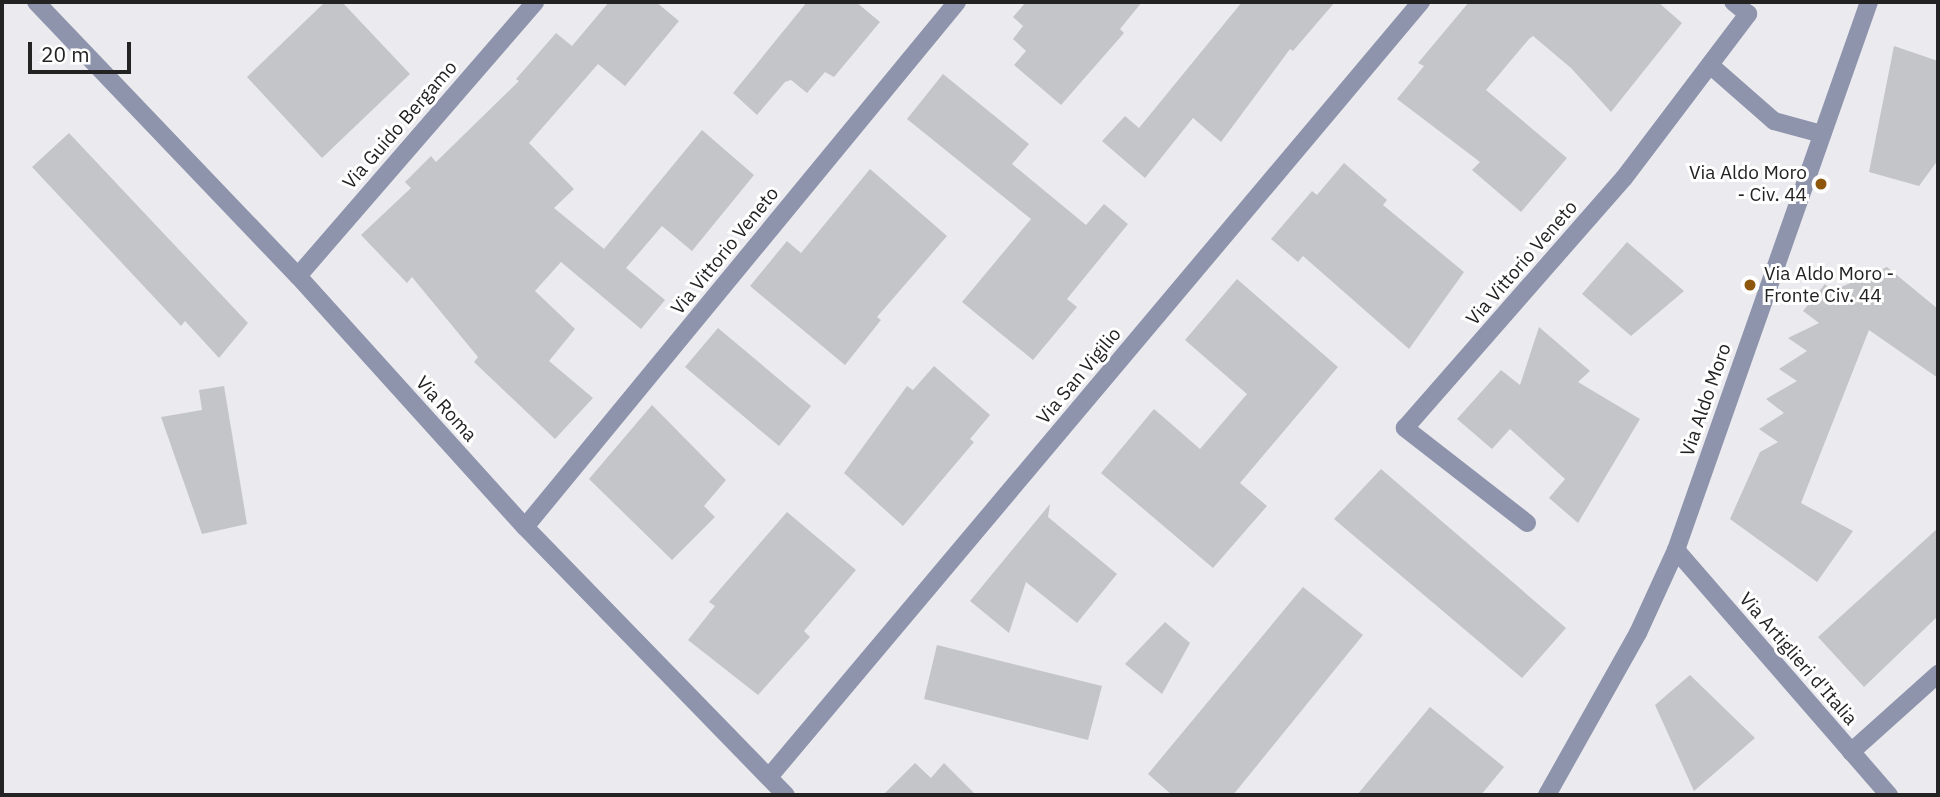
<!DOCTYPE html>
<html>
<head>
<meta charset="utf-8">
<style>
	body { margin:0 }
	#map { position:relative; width:1940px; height:797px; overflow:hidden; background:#ebebef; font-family:"IBM Plex Sans",sans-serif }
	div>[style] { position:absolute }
	.building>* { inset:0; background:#c4c5c8 }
	.minor>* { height:18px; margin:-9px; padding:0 9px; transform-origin:9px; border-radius:9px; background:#8f94ad }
	.dots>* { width:19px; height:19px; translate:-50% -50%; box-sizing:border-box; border:4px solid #fff; border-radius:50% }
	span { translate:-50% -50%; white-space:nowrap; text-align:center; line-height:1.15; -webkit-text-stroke:6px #fff; paint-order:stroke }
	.street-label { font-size:19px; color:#232324 }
	.poi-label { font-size:19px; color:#232324 }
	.right { translate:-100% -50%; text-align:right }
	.left { translate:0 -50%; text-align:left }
	.frame { position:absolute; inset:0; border:4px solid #232324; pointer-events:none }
	.scale { position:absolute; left:28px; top:42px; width:103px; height:32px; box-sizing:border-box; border:4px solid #232324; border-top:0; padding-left:9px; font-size:21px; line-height:24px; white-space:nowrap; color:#232324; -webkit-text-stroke:5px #fff; paint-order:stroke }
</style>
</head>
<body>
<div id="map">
	<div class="building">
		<i style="clip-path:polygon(325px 2px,342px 2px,410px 74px,322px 158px,247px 77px)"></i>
		<i style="clip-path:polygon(609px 2px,656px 2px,679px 21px,625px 86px,598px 64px,529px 143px,574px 189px,554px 208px,604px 249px,702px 130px,754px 175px,692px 251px,662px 226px,626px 268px,665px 300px,641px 329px,561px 262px,535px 291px,575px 329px,549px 361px,593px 398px,555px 439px,474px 362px,478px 357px,412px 277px,407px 283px,361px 235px,411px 188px,405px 182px,431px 156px,436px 162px,519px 81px,516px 79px,556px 33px,572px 46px)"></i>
		<i style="clip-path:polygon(807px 2px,856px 2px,880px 22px,834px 77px,825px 72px,807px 93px,791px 80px,785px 82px,757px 115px,733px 93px)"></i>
		<i style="clip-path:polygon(1026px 2px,1142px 2px,1120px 29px,1124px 33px,1061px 105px,1014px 65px,1026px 51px,1013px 39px,1023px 26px,1013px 17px)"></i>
		<i style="clip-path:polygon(1242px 2px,1335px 2px,1293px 51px,1290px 49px,1221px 142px,1193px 118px,1145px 178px,1102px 141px,1125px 116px,1139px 128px)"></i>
		<i style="clip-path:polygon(1469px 2px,1658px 2px,1682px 23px,1611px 112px,1571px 68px,1533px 36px,1529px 39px,1486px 90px,1567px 158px,1521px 212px,1472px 170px,1480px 162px,1397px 99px,1424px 66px,1418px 63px)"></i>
		<i style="clip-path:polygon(1894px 46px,1938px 61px,1938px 160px,1919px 186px,1869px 172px)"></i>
		<i style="clip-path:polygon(943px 74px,1029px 144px,1012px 164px,1086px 225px,1104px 204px,1128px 224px,1067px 299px,1077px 307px,1033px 360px,962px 302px,1031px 219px,907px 119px)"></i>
		<i style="clip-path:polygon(69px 133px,248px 323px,219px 358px,185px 321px,181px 326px,32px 167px)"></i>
		<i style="clip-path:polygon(1344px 163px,1387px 200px,1383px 205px,1464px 272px,1409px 349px,1303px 256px,1298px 262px,1271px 239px,1312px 191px,1317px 195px)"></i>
		<i style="clip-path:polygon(870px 169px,947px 236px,877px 317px,881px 320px,845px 365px,750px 286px,787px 241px,801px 253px)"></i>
		<i style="clip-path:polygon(1627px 242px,1684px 291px,1631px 336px,1582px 294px)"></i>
		<i style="clip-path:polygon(1887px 267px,1938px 309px,1938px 378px,1869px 330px,1801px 503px,1853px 531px,1817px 582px,1730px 519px,1760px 452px,1778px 442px,1759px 429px,1784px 413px,1766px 399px,1797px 381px,1779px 369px,1807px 351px,1788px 338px,1819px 323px,1803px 311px,1825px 284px,1832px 291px)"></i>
		<i style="clip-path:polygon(1237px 279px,1338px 367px,1240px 483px,1267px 506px,1213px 568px,1101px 473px,1154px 409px,1200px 449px,1247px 394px,1185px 340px)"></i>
		<i style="clip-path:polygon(1539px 327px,1590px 371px,1578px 382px,1640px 419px,1578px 523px,1549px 498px,1565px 479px,1510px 429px,1492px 449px,1457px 419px,1501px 370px,1520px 385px)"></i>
		<i style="clip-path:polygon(718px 328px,811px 406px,779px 446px,685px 367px)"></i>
		<i style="clip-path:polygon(934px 366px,990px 415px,970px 439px,974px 442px,903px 526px,844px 473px,907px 386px,913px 390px)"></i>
		<i style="clip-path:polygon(224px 386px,247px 524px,202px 534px,161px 417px,202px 410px,199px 390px)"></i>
		<i style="clip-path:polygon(652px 405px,726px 480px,704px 506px,715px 517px,672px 560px,589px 479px)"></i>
		<i style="clip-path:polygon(1381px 469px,1566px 628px,1522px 678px,1334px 519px)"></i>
		<i style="clip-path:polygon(1050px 504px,1048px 517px,1117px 574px,1077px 623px,1026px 582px,1009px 633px,970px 601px)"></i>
		<i style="clip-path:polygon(787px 512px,856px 570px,804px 631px,810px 637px,758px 695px,688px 640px,715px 606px,709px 602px)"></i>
		<i style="clip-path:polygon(1938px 528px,1938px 616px,1864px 687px,1818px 637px)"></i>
		<i style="clip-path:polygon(1303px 587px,1363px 635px,1233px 795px,1172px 795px,1148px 774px)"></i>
		<i style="clip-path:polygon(1165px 622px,1190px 643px,1162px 694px,1125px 664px)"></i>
		<i style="clip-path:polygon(937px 645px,1102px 686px,1088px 740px,924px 699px)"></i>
		<i style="clip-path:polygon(1690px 675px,1755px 738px,1694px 791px,1655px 705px)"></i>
		<i style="clip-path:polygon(1430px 707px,1504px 767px,1481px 795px,1357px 795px)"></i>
		<i style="clip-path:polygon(915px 763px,931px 778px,944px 763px,976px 795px,883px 795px)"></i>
	</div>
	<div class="minor">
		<i style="left:36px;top:2px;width:379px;rotate:46.3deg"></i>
		<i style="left:298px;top:276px;width:338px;rotate:47.9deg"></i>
		<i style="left:525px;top:527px;width:374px;rotate:45.8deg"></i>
		<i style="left:1710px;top:65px;width:85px;rotate:41.2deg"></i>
		<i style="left:1774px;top:121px;width:50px;rotate:15.2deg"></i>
		<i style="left:298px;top:276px;width:362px;rotate:-49.1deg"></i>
		<i style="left:1527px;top:523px;width:155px;rotate:-142.1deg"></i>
		<i style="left:1405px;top:428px;width:332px;rotate:-48.8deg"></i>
		<i style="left:1624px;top:178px;width:206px;rotate:-52.9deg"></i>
		<i style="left:1748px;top:14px;width:19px;rotate:-141deg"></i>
		<i style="left:525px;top:527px;width:680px;rotate:-50.55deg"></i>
		<i style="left:1676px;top:550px;width:325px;rotate:49deg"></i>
		<i style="left:1851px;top:752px;width:117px;rotate:-41.9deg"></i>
		<i style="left:769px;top:777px;width:1013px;rotate:-49.93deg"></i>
		<i style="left:1547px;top:795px;width:186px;rotate:-60.7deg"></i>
		<i style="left:1638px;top:633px;width:91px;rotate:-65.4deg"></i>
		<i style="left:1676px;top:550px;width:581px;rotate:-70.6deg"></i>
	</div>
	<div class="dots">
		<i style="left:1821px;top:184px;background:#8e570c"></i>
		<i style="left:1750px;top:285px;background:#8e570c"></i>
	</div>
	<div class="street-label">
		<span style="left:400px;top:125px;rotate:-49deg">Via Guido Bergamo</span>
		<span style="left:725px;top:251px;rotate:-51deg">Via Vittorio Veneto</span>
		<span style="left:1522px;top:263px;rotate:-49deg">Via Vittorio Veneto</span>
		<span style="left:1079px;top:376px;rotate:-50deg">Via San Vigilio</span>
		<span style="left:1706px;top:400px;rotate:-71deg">Via Aldo Moro</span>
		<span style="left:446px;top:409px;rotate:48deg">Via Roma</span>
		<span style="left:1798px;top:659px;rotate:49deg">Via Artiglieri d'Italia</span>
	</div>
	<div class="poi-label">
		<span class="right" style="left:1807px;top:184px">Via Aldo Moro<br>- Civ. 44</span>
		<span class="left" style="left:1764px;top:285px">Via Aldo Moro -<br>Fronte Civ. 44</span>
	</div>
	<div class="frame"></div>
	<div class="scale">20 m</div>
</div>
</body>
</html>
